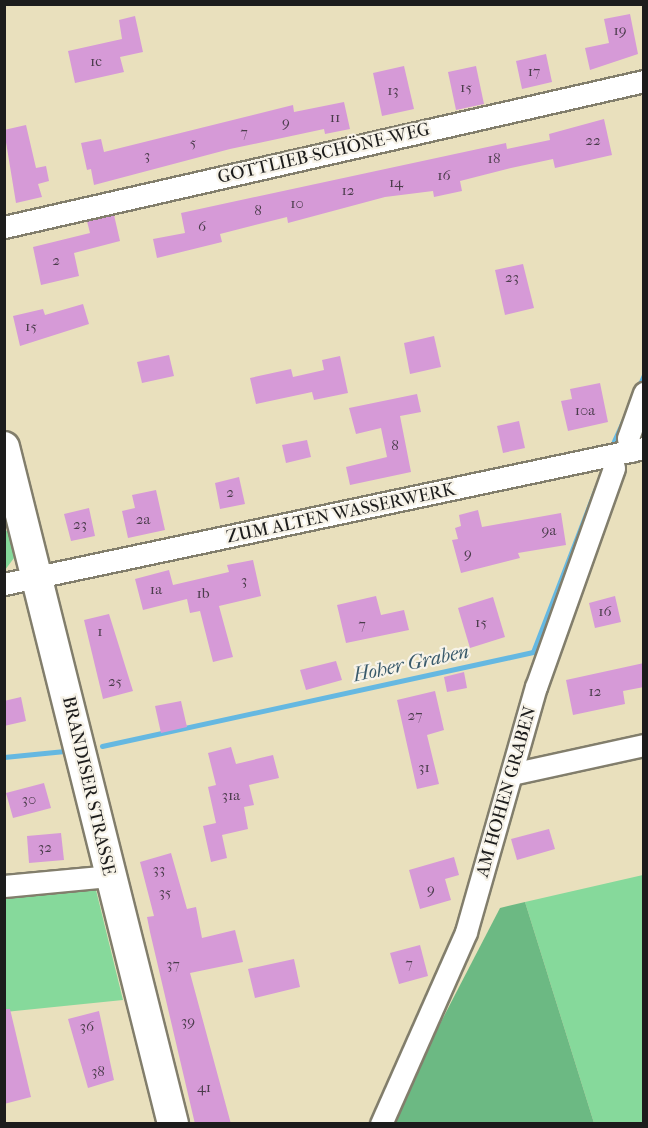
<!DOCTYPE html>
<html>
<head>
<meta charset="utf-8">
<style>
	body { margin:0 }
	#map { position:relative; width:648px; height:1128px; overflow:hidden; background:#e9e0bd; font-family:"IM FELL French Canon",serif }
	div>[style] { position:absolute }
	.green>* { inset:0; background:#86d99b }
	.forest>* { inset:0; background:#6cb983 }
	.stream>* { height:5px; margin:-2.5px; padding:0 2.5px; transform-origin:2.5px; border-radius:2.5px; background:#65b8e1 }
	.building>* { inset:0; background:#d69ad7 }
	.roads { filter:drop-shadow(2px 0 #827e6c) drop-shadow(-2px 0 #827e6c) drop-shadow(0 2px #827e6c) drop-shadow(0 -2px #827e6c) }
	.street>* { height:21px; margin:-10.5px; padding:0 10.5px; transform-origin:10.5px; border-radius:10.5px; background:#fff }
	.secondary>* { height:30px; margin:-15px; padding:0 15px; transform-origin:15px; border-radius:15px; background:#fff }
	span { translate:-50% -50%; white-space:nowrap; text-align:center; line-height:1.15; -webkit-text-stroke:4.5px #f7f3e8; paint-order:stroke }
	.number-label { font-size:15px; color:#4a3c4b }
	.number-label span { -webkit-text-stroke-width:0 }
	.street-label { font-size:18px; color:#1c1c1c }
	.water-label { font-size:20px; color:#395a6b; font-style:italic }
	.frame { position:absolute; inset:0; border:6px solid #1c1c1c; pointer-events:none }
</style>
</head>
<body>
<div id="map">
	<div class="green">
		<i style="clip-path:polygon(9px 529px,14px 558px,5px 570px,5px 532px)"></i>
		<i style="clip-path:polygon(643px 875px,643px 1123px,594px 1123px,525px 902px)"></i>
		<i style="clip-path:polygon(95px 886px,123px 1000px,5px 1012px,5px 893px)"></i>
	</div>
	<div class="forest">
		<i style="clip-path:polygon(525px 902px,594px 1123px,388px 1124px,500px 908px)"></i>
	</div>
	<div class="stream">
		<i style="left:614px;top:441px;width:72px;rotate:-65.6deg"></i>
		<i style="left:102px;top:746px;width:441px;rotate:-12.3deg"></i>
		<i style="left:533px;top:652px;width:176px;rotate:-69deg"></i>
		<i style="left:4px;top:757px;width:61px;rotate:-5.6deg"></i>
	</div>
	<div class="building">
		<i style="clip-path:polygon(630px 14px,638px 54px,590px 70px,585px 48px,609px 43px,604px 19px)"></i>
		<i style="clip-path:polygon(135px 16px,143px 52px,120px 57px,124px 72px,75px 83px,68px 51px,122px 39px,119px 20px)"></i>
		<i style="clip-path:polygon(546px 54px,552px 82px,522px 89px,516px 61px)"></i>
		<i style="clip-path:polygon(404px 66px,414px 109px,382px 116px,373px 73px)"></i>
		<i style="clip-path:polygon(476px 66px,484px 104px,456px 110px,448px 72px)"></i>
		<i style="clip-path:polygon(344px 102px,350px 129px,325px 134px,324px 129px,230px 149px,94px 185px,91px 169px,87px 170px,81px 143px,101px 139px,104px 152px,293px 105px,294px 112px)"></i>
		<i style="clip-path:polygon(604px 119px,612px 155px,555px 168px,553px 159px,511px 168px,460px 181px,462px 191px,434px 197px,433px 191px,385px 197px,288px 223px,287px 217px,220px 234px,222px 242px,157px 258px,153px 239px,185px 233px,181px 213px,506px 143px,507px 149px,550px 140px,549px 134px)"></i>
		<i style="clip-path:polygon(26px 125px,36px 168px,46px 166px,49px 181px,38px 184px,42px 197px,16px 203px,4px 130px)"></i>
		<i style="clip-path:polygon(114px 215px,120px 241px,74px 253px,79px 276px,41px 285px,33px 247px,90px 233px,87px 221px)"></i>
		<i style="clip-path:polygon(523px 264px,534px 308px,505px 315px,495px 270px)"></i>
		<i style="clip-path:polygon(83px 304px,89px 324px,20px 346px,13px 316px,43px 309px,45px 315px)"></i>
		<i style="clip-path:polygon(434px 336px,441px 367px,410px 374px,404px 343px)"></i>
		<i style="clip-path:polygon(169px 355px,174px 376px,142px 383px,137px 362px)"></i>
		<i style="clip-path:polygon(340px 356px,348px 393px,314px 400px,312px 392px,256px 404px,250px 378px,291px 369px,293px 377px,324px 370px,322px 360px)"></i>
		<i style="clip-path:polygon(600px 383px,608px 422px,568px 431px,561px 401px,572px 399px,570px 389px)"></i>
		<i style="clip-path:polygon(417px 394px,421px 412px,400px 416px,411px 472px,350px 485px,346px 467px,387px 457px,381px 428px,356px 434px,349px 408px)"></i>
		<i style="clip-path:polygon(519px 421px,525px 448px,503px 453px,497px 426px)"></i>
		<i style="clip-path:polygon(307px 440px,311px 457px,286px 463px,282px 445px)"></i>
		<i style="clip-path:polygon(239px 477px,245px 504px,220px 509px,215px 483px)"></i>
		<i style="clip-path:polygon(156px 490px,165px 530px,128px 538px,122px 511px,135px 508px,132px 495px)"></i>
		<i style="clip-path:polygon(89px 508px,95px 536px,71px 541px,64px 514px)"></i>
		<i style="clip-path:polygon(478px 510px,482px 527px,561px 513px,566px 545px,518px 553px,520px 558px,461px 573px,452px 540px,458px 539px,455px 528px,461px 526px,459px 515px)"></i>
		<i style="clip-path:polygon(253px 560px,261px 596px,219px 606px,233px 657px,213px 662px,200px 611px,190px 613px,187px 599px,143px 610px,135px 579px,169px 570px,173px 585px,229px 572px,227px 565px)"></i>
		<i style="clip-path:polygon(376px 596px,381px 615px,404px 610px,409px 630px,346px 643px,337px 605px)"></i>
		<i style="clip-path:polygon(615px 596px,621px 622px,595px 628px,589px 603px)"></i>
		<i style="clip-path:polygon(493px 597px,505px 637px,470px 648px,458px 608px)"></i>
		<i style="clip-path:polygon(109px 614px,133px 691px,103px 699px,84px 620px)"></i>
		<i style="clip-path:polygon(336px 661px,342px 680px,306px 690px,300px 670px)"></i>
		<i style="clip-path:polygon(644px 663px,644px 687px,623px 691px,625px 704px,573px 715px,566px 680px)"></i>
		<i style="clip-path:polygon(464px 672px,467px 688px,447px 692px,444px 677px)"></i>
		<i style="clip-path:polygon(435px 691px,444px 730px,427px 735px,439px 784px,417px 789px,397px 700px)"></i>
		<i style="clip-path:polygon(21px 697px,26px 721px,4px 726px,4px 701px)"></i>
		<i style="clip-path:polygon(181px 701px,187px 727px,161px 733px,155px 706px)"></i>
		<i style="clip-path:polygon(231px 747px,236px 764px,273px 755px,279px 778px,249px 785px,254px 805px,244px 807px,248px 829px,222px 835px,227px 858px,211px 862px,203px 826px,216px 823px,208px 787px,216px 785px,208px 753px)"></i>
		<i style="clip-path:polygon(44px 783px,51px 808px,13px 818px,6px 793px)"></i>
		<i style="clip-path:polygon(549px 829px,555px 849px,517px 860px,511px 839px)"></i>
		<i style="clip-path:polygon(61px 833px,64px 860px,29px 863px,27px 836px)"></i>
		<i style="clip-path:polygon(171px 853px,187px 909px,196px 907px,202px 938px,235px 930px,243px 962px,190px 973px,231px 1124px,195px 1124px,150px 932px,147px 917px,154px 916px,140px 862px)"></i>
		<i style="clip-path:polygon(454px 857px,459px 875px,445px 879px,451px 900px,420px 909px,409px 870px)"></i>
		<i style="clip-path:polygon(420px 945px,428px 976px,399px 984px,390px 953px)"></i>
		<i style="clip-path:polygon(294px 959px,300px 987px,255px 998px,248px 969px)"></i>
		<i style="clip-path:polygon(4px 1009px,10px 1009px,31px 1097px,4px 1104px)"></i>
		<i style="clip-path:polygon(99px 1011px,114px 1080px,88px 1088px,68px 1019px)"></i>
	</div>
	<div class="roads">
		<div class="street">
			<i style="left:4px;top:227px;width:656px;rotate:-12.85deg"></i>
			<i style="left:631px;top:451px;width:13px;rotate:-103deg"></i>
			<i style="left:628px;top:438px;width:48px;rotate:-70.4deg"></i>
			<i style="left:4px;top:584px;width:654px;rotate:-12deg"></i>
			<i style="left:516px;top:773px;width:131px;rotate:-12.3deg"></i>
			<i style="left:4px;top:886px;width:105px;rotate:-5.4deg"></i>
			<i style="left:381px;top:1124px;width:210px;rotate:-66.1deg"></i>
			<i style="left:466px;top:932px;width:255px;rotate:-74.1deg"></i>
			<i style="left:536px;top:687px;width:232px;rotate:-70.4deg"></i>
			<i style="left:614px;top:468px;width:13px;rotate:-103deg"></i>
		</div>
		<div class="secondary">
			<i style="left:4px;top:447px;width:698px;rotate:75.98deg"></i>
		</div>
	</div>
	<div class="number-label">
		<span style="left:620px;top:31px">19</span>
		<span style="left:96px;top:62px">1c</span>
		<span style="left:534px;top:72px">17</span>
		<span style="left:466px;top:88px">15</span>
		<span style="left:393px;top:91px">13</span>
		<span style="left:335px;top:118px">11</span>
		<span style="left:286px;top:123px">9</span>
		<span style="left:244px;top:133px">7</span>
		<span style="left:593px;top:141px">22</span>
		<span style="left:193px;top:143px">5</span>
		<span style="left:147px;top:156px">3</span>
		<span style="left:494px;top:159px">18</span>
		<span style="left:444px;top:176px">16</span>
		<span style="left:396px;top:183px">14</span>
		<span style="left:348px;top:191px">12</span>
		<span style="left:297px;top:204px">10</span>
		<span style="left:258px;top:211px">8</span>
		<span style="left:202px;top:227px">6</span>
		<span style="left:56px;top:261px">2</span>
		<span style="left:512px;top:278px">23</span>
		<span style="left:31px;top:327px">15</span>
		<span style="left:585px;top:411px">10a</span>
		<span style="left:395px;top:446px">8</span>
		<span style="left:230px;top:493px">2</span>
		<span style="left:143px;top:520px">2a</span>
		<span style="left:80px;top:525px">23</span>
		<span style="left:549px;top:531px">9a</span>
		<span style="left:468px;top:554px">9</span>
		<span style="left:244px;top:581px">3</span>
		<span style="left:156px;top:590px">1a</span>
		<span style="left:203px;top:594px">1b</span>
		<span style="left:605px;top:612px">16</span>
		<span style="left:481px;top:623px">15</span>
		<span style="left:362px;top:625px">7</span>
		<span style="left:100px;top:632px">1</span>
		<span style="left:115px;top:682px">25</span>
		<span style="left:595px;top:692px">12</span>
		<span style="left:415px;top:716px">27</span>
		<span style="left:424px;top:768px">31</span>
		<span style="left:231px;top:796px">31a</span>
		<span style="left:29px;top:800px">30</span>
		<span style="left:45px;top:848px">32</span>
		<span style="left:159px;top:870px">33</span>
		<span style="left:431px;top:890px">9</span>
		<span style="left:165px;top:893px">35</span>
		<span style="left:409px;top:964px">7</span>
		<span style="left:173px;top:965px">37</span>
		<span style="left:188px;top:1022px">39</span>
		<span style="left:87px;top:1027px">36</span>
		<span style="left:98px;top:1072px">38</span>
		<span style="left:204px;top:1088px">41</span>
	</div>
	<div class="street-label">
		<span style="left:324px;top:154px;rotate:-13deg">GOTTLIEB-SCHÖNE-WEG</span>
		<span style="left:341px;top:514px;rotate:-12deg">ZUM ALTEN WASSERWERK</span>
		<span style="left:88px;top:786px;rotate:77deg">BRANDISER STRASSE</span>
		<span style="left:507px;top:792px;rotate:-74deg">AM HOHEN GRABEN</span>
	</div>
	<div class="water-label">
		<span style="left:411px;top:663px;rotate:-12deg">Hoher Graben</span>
	</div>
	<div class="frame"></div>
</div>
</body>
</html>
